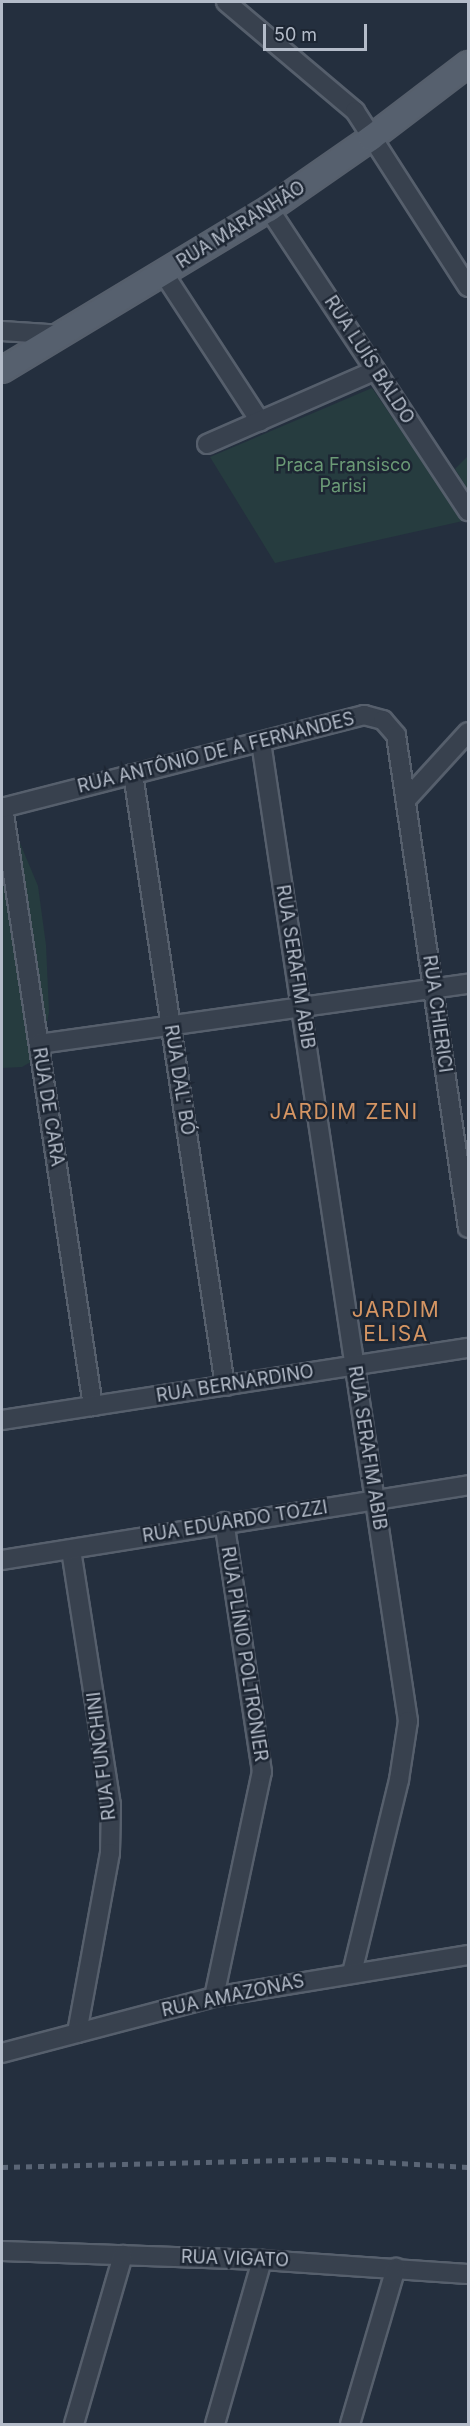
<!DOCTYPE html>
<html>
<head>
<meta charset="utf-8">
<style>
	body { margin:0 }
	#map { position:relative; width:470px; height:2426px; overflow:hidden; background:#242f3e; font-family:Inter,sans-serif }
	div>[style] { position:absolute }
	.green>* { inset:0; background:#263c3f }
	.roads { filter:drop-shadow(2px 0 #565f6c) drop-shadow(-2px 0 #565f6c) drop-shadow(0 2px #565f6c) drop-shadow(0 -2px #565f6c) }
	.minor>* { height:18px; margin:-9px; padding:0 9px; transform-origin:9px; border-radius:9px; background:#38414e }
	.major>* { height:24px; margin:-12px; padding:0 12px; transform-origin:12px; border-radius:12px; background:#56606e }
	.rail>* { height:4.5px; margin-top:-2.25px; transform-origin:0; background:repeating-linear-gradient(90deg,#5a6575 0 6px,transparent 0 12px) }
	span { translate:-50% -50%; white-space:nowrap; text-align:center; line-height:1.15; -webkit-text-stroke:5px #1d2633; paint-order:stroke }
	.street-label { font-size:18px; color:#b4bcc9 }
	.park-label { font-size:18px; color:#6b9a76 }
	.quarter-label { font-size:21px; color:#d59563; letter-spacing:1.5px }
	.frame { position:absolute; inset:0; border:3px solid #b4bcc9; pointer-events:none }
	.scale { position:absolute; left:263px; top:24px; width:104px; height:27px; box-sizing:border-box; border:3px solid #b4bcc9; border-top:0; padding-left:8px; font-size:18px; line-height:21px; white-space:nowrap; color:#b4bcc9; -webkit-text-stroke:4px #1d2633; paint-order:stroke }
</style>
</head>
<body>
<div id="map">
	<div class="green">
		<i style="clip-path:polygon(372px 388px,463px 521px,275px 563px,210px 457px)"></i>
		<i style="clip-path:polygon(468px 456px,468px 490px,455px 469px)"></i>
		<i style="clip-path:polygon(2px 824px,12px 824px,38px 886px,46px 945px,49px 1012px,41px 1056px,22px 1067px,2px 1068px)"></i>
	</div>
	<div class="roads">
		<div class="minor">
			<i style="left:226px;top:2px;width:169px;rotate:40.2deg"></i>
			<i style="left:355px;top:111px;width:209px;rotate:57.3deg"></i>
			<i style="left:269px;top:209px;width:362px;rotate:56.6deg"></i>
			<i style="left:164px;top:274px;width:176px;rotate:56.9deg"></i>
			<i style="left:2px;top:331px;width:61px;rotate:3.8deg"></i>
			<i style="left:207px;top:444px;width:184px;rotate:-23.6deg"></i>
			<i style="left:261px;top:742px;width:990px;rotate:81.46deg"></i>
			<i style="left:408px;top:1721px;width:60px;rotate:98.7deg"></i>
			<i style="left:399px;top:1780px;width:199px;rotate:103.7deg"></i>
			<i style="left:133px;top:774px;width:619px;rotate:81.45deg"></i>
			<i style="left:406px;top:800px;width:92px;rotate:-47.6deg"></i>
			<i style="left:3px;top:807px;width:606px;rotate:81.46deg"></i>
			<i style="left:2px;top:808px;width:374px;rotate:-14.4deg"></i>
			<i style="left:364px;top:715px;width:20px;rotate:15deg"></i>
			<i style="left:383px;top:720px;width:20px;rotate:49deg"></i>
			<i style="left:396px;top:735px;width:498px;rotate:81.7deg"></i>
			<i style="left:39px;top:1044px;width:433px;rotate:-8deg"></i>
			<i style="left:2px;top:1420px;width:472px;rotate:-8.8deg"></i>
			<i style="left:71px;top:1550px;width:258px;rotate:81.1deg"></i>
			<i style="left:111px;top:1805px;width:48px;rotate:91.2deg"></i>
			<i style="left:110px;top:1853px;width:183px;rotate:100.4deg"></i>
			<i style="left:2px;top:1560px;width:472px;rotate:-9.1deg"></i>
			<i style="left:214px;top:1997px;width:230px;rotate:-78deg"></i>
			<i style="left:262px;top:1772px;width:253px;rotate:-98.6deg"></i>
			<i style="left:2px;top:2053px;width:219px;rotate:-14.8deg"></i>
			<i style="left:214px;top:1997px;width:257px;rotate:-9.4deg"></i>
			<i style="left:2px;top:2251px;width:260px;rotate:2deg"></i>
			<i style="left:262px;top:2260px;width:206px;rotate:3.9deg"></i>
			<i style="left:74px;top:2424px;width:176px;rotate:-73.8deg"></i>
			<i style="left:215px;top:2424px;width:171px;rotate:-74deg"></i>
			<i style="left:350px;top:2424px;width:163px;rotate:-73.6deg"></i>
		</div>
		<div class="major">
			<i style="left:2px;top:370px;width:312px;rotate:-31.1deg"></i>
			<i style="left:269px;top:209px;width:124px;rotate:-34.8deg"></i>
			<i style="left:371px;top:138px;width:122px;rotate:-37.3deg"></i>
		</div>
	</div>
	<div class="rail">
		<i style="left:2px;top:2167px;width:328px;rotate:-1.4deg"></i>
		<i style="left:330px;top:2159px;width:138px;rotate:3.3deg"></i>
	</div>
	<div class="street-label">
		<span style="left:241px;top:225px;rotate:-32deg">RUA MARANHÃO</span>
		<span style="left:369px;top:360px;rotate:57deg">RUA LUÍS BALDO</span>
		<span style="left:216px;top:753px;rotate:-14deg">RUA ANTÔNIO DE A FERNANDES</span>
		<span style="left:295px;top:967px;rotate:81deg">RUA SERAFIM ABIB</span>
		<span style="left:437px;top:1014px;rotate:82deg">RUA CHIERICI</span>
		<span style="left:179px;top:1080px;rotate:81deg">RUA DAL' BÓ</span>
		<span style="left:48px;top:1107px;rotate:81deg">RUA DE CARA</span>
		<span style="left:235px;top:1384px;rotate:-9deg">RUA BERNARDINO</span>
		<span style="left:367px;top:1448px;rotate:81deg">RUA SERAFIM ABIB</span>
		<span style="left:235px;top:1522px;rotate:-9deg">RUA EDUARDO TOZZI</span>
		<span style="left:244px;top:1654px;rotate:81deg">RUA PLÍNIO POLTRONIER</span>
		<span style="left:102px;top:1756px;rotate:-97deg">RUA FUNCHINI</span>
		<span style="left:233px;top:1996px;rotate:-12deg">RUA AMAZONAS</span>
		<span style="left:235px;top:2259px;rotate:2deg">RUA VIGATO</span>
	</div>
	<div class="park-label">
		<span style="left:343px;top:476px">Praca Fransisco<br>Parisi</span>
	</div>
	<div class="quarter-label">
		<span style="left:344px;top:1112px">JARDIM ZENI</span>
		<span style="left:396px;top:1322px">JARDIM<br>ELISA</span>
	</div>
	<div class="frame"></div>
	<div class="scale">50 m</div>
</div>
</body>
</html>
